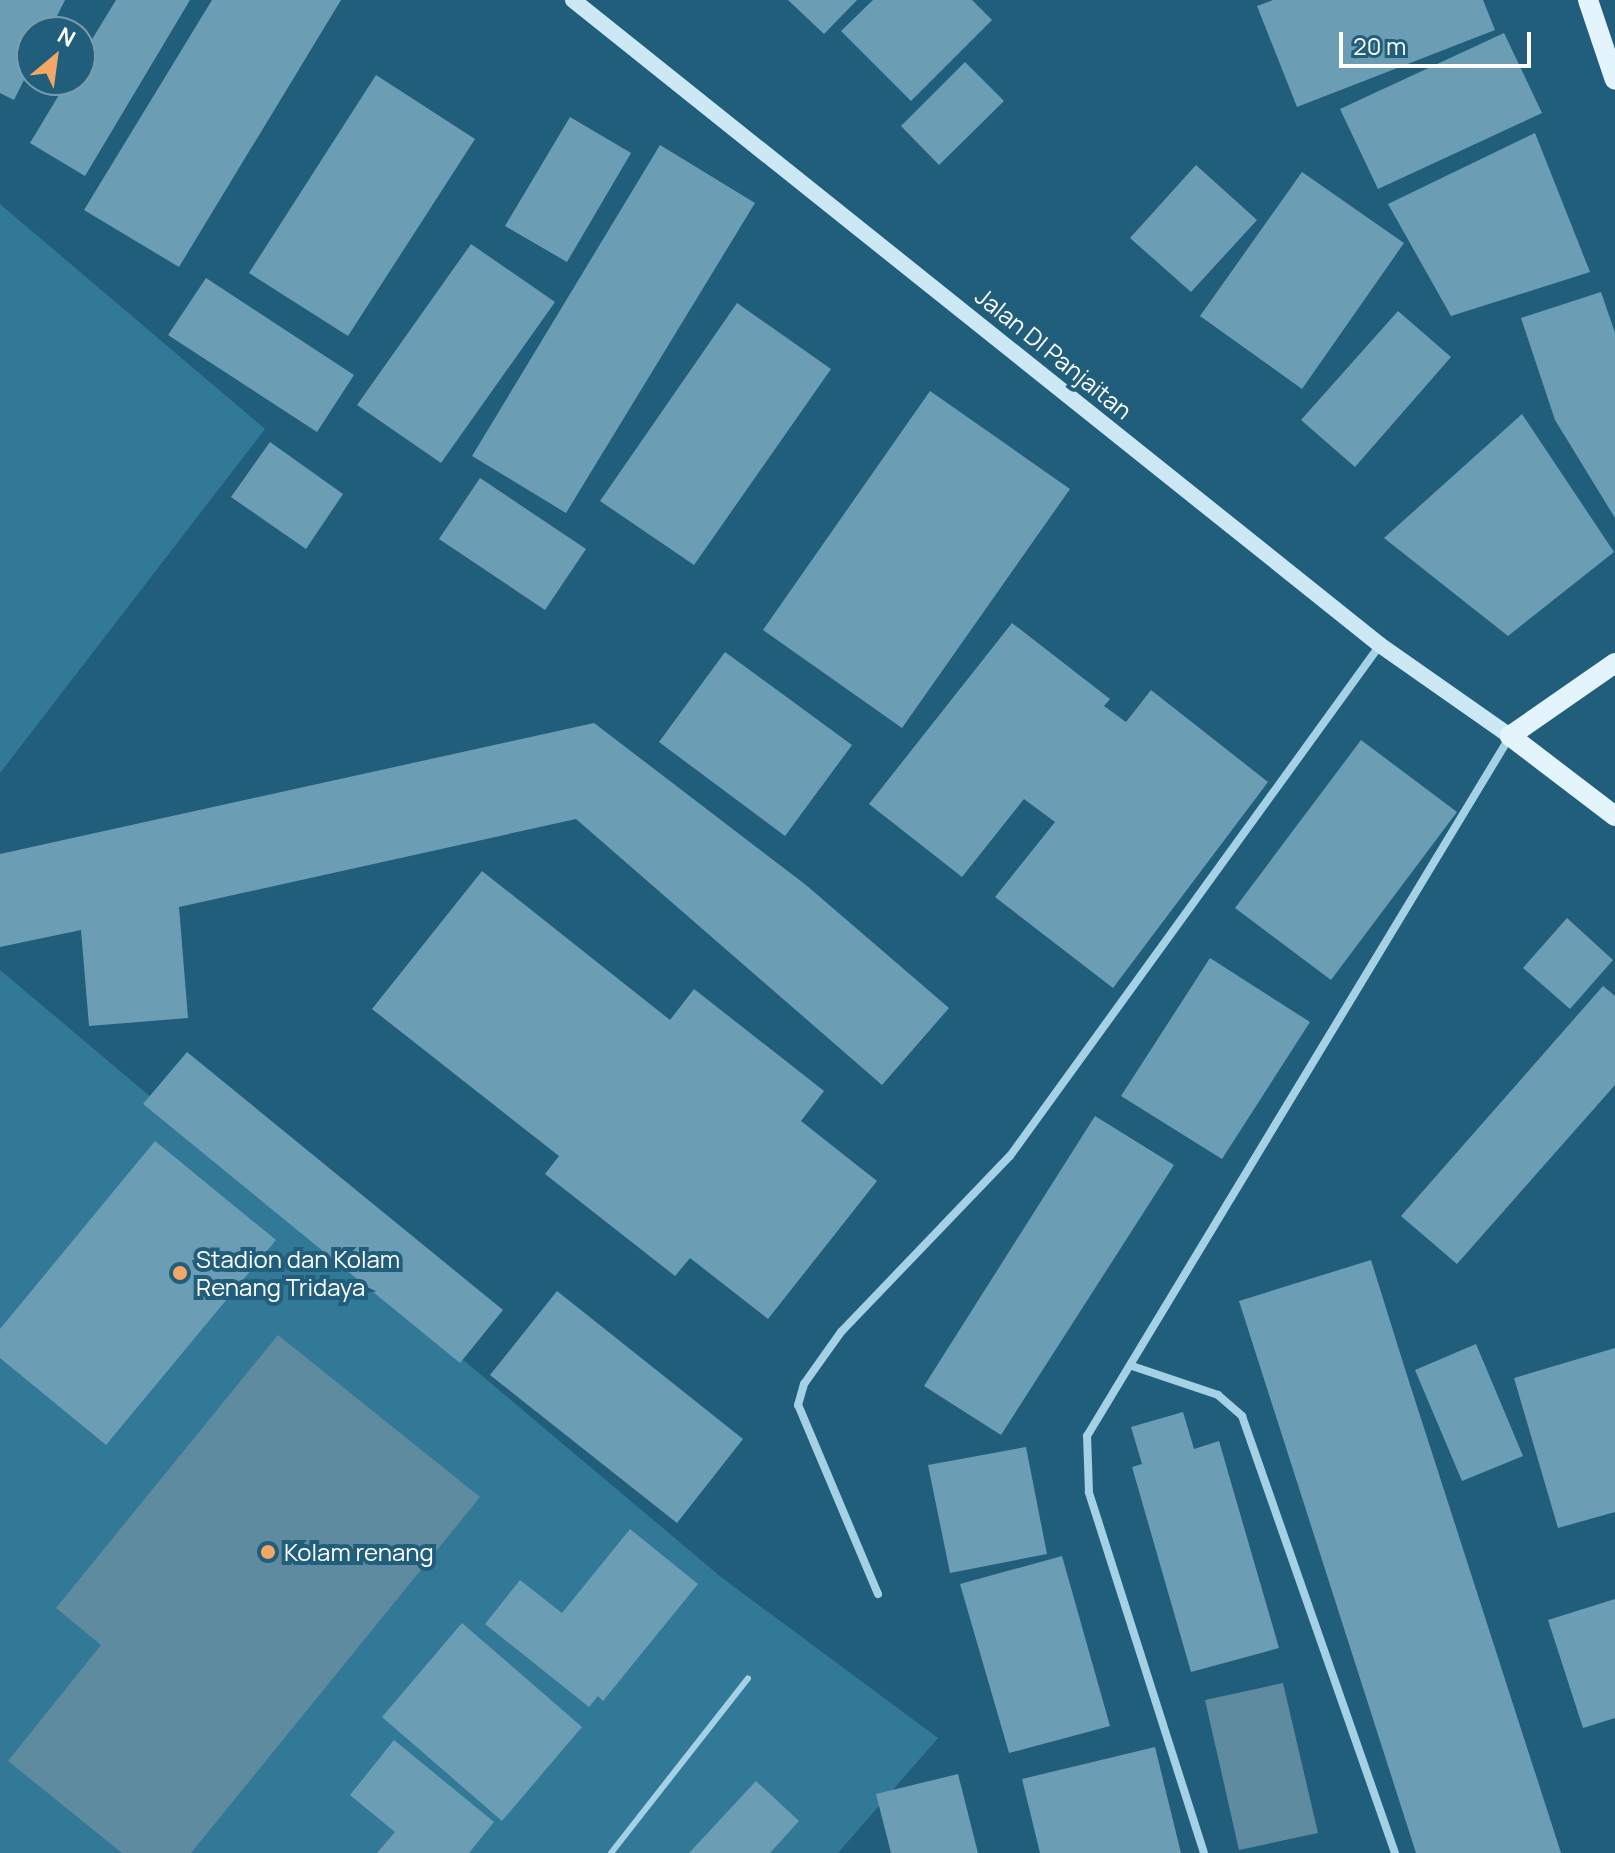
<!DOCTYPE html>
<html>
<head>
<meta charset="utf-8">
<style>
	body { margin:0 }
	#map { position:relative; width:1615px; height:1853px; overflow:hidden; background:#215e7b; font-family:Manrope,sans-serif }
	div>[style] { position:absolute }
	.green>* { inset:0; background:#327897 }
	.water>* { inset:0; background:#5f8ba0 }
	.building>* { inset:0; background:#6b9eb5 }
	.lane>* { height:6px; margin:-3px; padding:0 3px; transform-origin:3px; border-radius:3px; background:#a4d1e5 }
	.street>* { height:8px; margin:-4px; padding:0 4px; transform-origin:4px; border-radius:4px; background:#a4d1e5 }
	.secondary>* { height:16px; margin:-8px; padding:0 8px; transform-origin:8px; border-radius:8px; background:#cde8f5 }
	.primary>* { height:20px; margin:-10px; padding:0 10px; transform-origin:10px; border-radius:10px; background:#e4f4fd }
	.dots>* { width:22px; height:22px; translate:-50% -50%; box-sizing:border-box; border:4px solid #215e7b; border-radius:50% }
	span { translate:-50% -50%; white-space:nowrap; text-align:center; line-height:1.15; -webkit-text-stroke:8px #215e7b; paint-order:stroke }
	.street-label { font-size:24px; color:#fff }
	.poi-label { font-size:24px; color:#fff }
	.left { translate:0 -50%; text-align:left }
	.north { position:absolute; left:16px; top:16px; width:80px; height:80px; box-sizing:border-box; background:#215e7b; border:2px solid #7a9eb0; border-radius:50%; rotate:29deg; font-size:22px; font-weight:700; line-height:32px; text-align:center; color:#fff }
	.north::after { content:''; display:block; margin:auto; width:28px; height:36px; background:#f1a766; clip-path:polygon(50% 0,100% 100%,50% 72%,0 100%) }
	.scale { position:absolute; left:1339px; top:32px; width:192px; height:36px; box-sizing:border-box; border:4px solid #fff; border-top:0; padding-left:10px; font-size:24px; line-height:28px; white-space:nowrap; color:#fff; -webkit-text-stroke:6px #215e7b; paint-order:stroke }
</style>
</head>
<body>
<div id="map">
	<div class="green">
		<i style="clip-path:polygon(0 204px,265px 429px,0 773px)"></i>
		<i style="clip-path:polygon(0 970px,721px 1577px,938px 1738px,838px 1853px,0 1853px)"></i>
	</div>
	<div class="water">
		<i style="clip-path:polygon(278px 1335px,480px 1497px,191px 1853px,122px 1853px,8px 1761px,101px 1645px,56px 1608px)"></i>
		<i style="clip-path:polygon(1283px 1683px,1318px 1833px,1239px 1850px,1205px 1700px)"></i>
	</div>
	<div class="building">
		<i style="clip-path:polygon(0 0,65px 0,49px 32px,32px 32px,32px 64px,14px 100px,0 93px)"></i>
		<i style="clip-path:polygon(116px 0,190px 0,85px 176px,30px 143px,68px 80px,80px 80px,80px 59px)"></i>
		<i style="clip-path:polygon(212px 0,341px 0,179px 267px,84px 210px)"></i>
		<i style="clip-path:polygon(788px 0,857px 0,824px 34px)"></i>
		<i style="clip-path:polygon(873px 0,972px 0,992px 20px,911px 101px,841px 31px)"></i>
		<i style="clip-path:polygon(1273px 0,1483px 0,1495px 30px,1297px 107px,1257px 6px)"></i>
		<i style="clip-path:polygon(1504px 33px,1542px 113px,1378px 189px,1340px 109px)"></i>
		<i style="clip-path:polygon(965px 62px,1004px 101px,939px 165px,901px 126px)"></i>
		<i style="clip-path:polygon(376px 75px,475px 139px,348px 336px,249px 273px)"></i>
		<i style="clip-path:polygon(570px 117px,631px 153px,567px 262px,505px 226px)"></i>
		<i style="clip-path:polygon(1535px 133px,1590px 272px,1451px 316px,1388px 204px)"></i>
		<i style="clip-path:polygon(660px 145px,755px 203px,566px 513px,472px 456px)"></i>
		<i style="clip-path:polygon(1196px 165px,1257px 220px,1191px 292px,1130px 238px)"></i>
		<i style="clip-path:polygon(1302px 172px,1404px 243px,1302px 389px,1200px 316px)"></i>
		<i style="clip-path:polygon(471px 244px,555px 302px,441px 463px,357px 405px)"></i>
		<i style="clip-path:polygon(206px 278px,354px 375px,317px 432px,168px 335px)"></i>
		<i style="clip-path:polygon(1601px 292px,1615px 333px,1615px 518px,1555px 420px,1521px 318px)"></i>
		<i style="clip-path:polygon(737px 303px,831px 369px,694px 565px,600px 501px)"></i>
		<i style="clip-path:polygon(1398px 311px,1451px 357px,1355px 467px,1301px 420px)"></i>
		<i style="clip-path:polygon(930px 391px,1070px 489px,902px 728px,763px 630px)"></i>
		<i style="clip-path:polygon(1522px 414px,1614px 552px,1508px 636px,1384px 538px)"></i>
		<i style="clip-path:polygon(270px 442px,343px 494px,306px 549px,231px 497px)"></i>
		<i style="clip-path:polygon(480px 478px,586px 549px,545px 610px,439px 539px)"></i>
		<i style="clip-path:polygon(1012px 623px,1110px 699px,1104px 706px,1126px 722px,1151px 690px,1268px 782px,1113px 988px,995px 897px,1055px 822px,1024px 799px,962px 877px,869px 804px)"></i>
		<i style="clip-path:polygon(725px 652px,852px 745px,785px 836px,659px 742px)"></i>
		<i style="clip-path:polygon(594px 723px,806px 885px,949px 1008px,882px 1085px,576px 819px,179px 907px,188px 1018px,89px 1026px,81px 930px,0 947px,0 854px)"></i>
		<i style="clip-path:polygon(1361px 740px,1457px 812px,1331px 980px,1235px 908px)"></i>
		<i style="clip-path:polygon(482px 871px,670px 1020px,694px 989px,824px 1091px,801px 1121px,877px 1181px,768px 1319px,690px 1258px,675px 1276px,545px 1174px,559px 1156px,372px 1009px)"></i>
		<i style="clip-path:polygon(1567px 918px,1613px 960px,1570px 1009px,1523px 968px)"></i>
		<i style="clip-path:polygon(1210px 958px,1310px 1022px,1222px 1159px,1121px 1096px)"></i>
		<i style="clip-path:polygon(1603px 986px,1615px 996px,1615px 1085px,1457px 1264px,1401px 1216px)"></i>
		<i style="clip-path:polygon(187px 1052px,503px 1310px,460px 1363px,143px 1104px)"></i>
		<i style="clip-path:polygon(1095px 1116px,1174px 1165px,1001px 1435px,924px 1386px)"></i>
		<i style="clip-path:polygon(155px 1141px,276px 1240px,106px 1445px,0 1358px,0 1329px)"></i>
		<i style="clip-path:polygon(1371px 1260px,1405px 1369px,1561px 1853px,1416px 1853px,1239px 1301px)"></i>
		<i style="clip-path:polygon(557px 1291px,743px 1439px,677px 1523px,490px 1375px)"></i>
		<i style="clip-path:polygon(1476px 1344px,1523px 1456px,1462px 1481px,1415px 1370px)"></i>
		<i style="clip-path:polygon(1615px 1348px,1615px 1512px,1558px 1528px,1514px 1378px)"></i>
		<i style="clip-path:polygon(1183px 1412px,1194px 1449px,1219px 1441px,1279px 1648px,1191px 1672px,1132px 1467px,1142px 1464px,1131px 1427px)"></i>
		<i style="clip-path:polygon(1026px 1447px,1047px 1554px,950px 1573px,928px 1465px)"></i>
		<i style="clip-path:polygon(630px 1529px,698px 1584px,603px 1701px,598px 1696px,589px 1707px,485px 1624px,520px 1580px,562px 1613px)"></i>
		<i style="clip-path:polygon(1062px 1556px,1110px 1726px,1009px 1753px,960px 1584px)"></i>
		<i style="clip-path:polygon(1615px 1599px,1615px 1718px,1583px 1728px,1548px 1620px)"></i>
		<i style="clip-path:polygon(462px 1623px,582px 1727px,502px 1821px,382px 1717px)"></i>
		<i style="clip-path:polygon(394px 1740px,494px 1822px,469px 1853px,377px 1853px,395px 1832px,350px 1795px)"></i>
		<i style="clip-path:polygon(1155px 1747px,1181px 1853px,1040px 1853px,1022px 1779px)"></i>
		<i style="clip-path:polygon(958px 1774px,978px 1853px,891px 1853px,876px 1794px)"></i>
		<i style="clip-path:polygon(756px 1781px,799px 1821px,770px 1853px,689px 1853px)"></i>
	</div>
	<div class="lane">
		<i style="left:611px;top:1853px;width:222px;rotate:-51.9deg"></i>
	</div>
	<div class="street">
		<i style="left:1132px;top:1366px;width:91px;rotate:18.6deg"></i>
		<i style="left:1218px;top:1395px;width:32px;rotate:41deg"></i>
		<i style="left:1242px;top:1416px;width:463px;rotate:70.7deg"></i>
		<i style="left:878px;top:1594px;width:205px;rotate:-112.9deg"></i>
		<i style="left:798px;top:1405px;width:22px;rotate:-74deg"></i>
		<i style="left:804px;top:1384px;width:64px;rotate:-54.6deg"></i>
		<i style="left:841px;top:1332px;width:244px;rotate:-46.2deg"></i>
		<i style="left:1010px;top:1156px;width:631px;rotate:-54.09deg"></i>
		<i style="left:1204px;top:1853px;width:379px;rotate:-107.7deg"></i>
		<i style="left:1089px;top:1492px;width:56px;rotate:-92deg"></i>
		<i style="left:1087px;top:1436px;width:816px;rotate:-58.84deg"></i>
	</div>
	<div class="secondary">
		<i style="left:573px;top:0;width:1033px;rotate:38.63deg"></i>
		<i style="left:1380px;top:645px;width:159px;rotate:35deg"></i>
	</div>
	<div class="primary">
		<i style="left:1588px;top:0;width:84px;rotate:71.4deg"></i>
		<i style="left:1615px;top:663px;width:128px;rotate:145.2deg"></i>
		<i style="left:1510px;top:736px;width:132px;rotate:37.3deg"></i>
	</div>
	<div class="dots">
		<i style="left:180px;top:1273px;background:#f1a766"></i>
		<i style="left:268px;top:1552px;background:#f1a766"></i>
	</div>
	<div class="street-label">
		<span style="left:1054px;top:353px;rotate:39deg">Jalan DI Panjaitan</span>
	</div>
	<div class="poi-label">
		<span class="left" style="left:196px;top:1273px">Stadion dan Kolam<br>Renang Tridaya</span>
		<span class="left" style="left:284px;top:1552px">Kolam renang</span>
	</div>
	<div class="north">N</div>
	<div class="scale">20 m</div>
</div>
</body>
</html>
